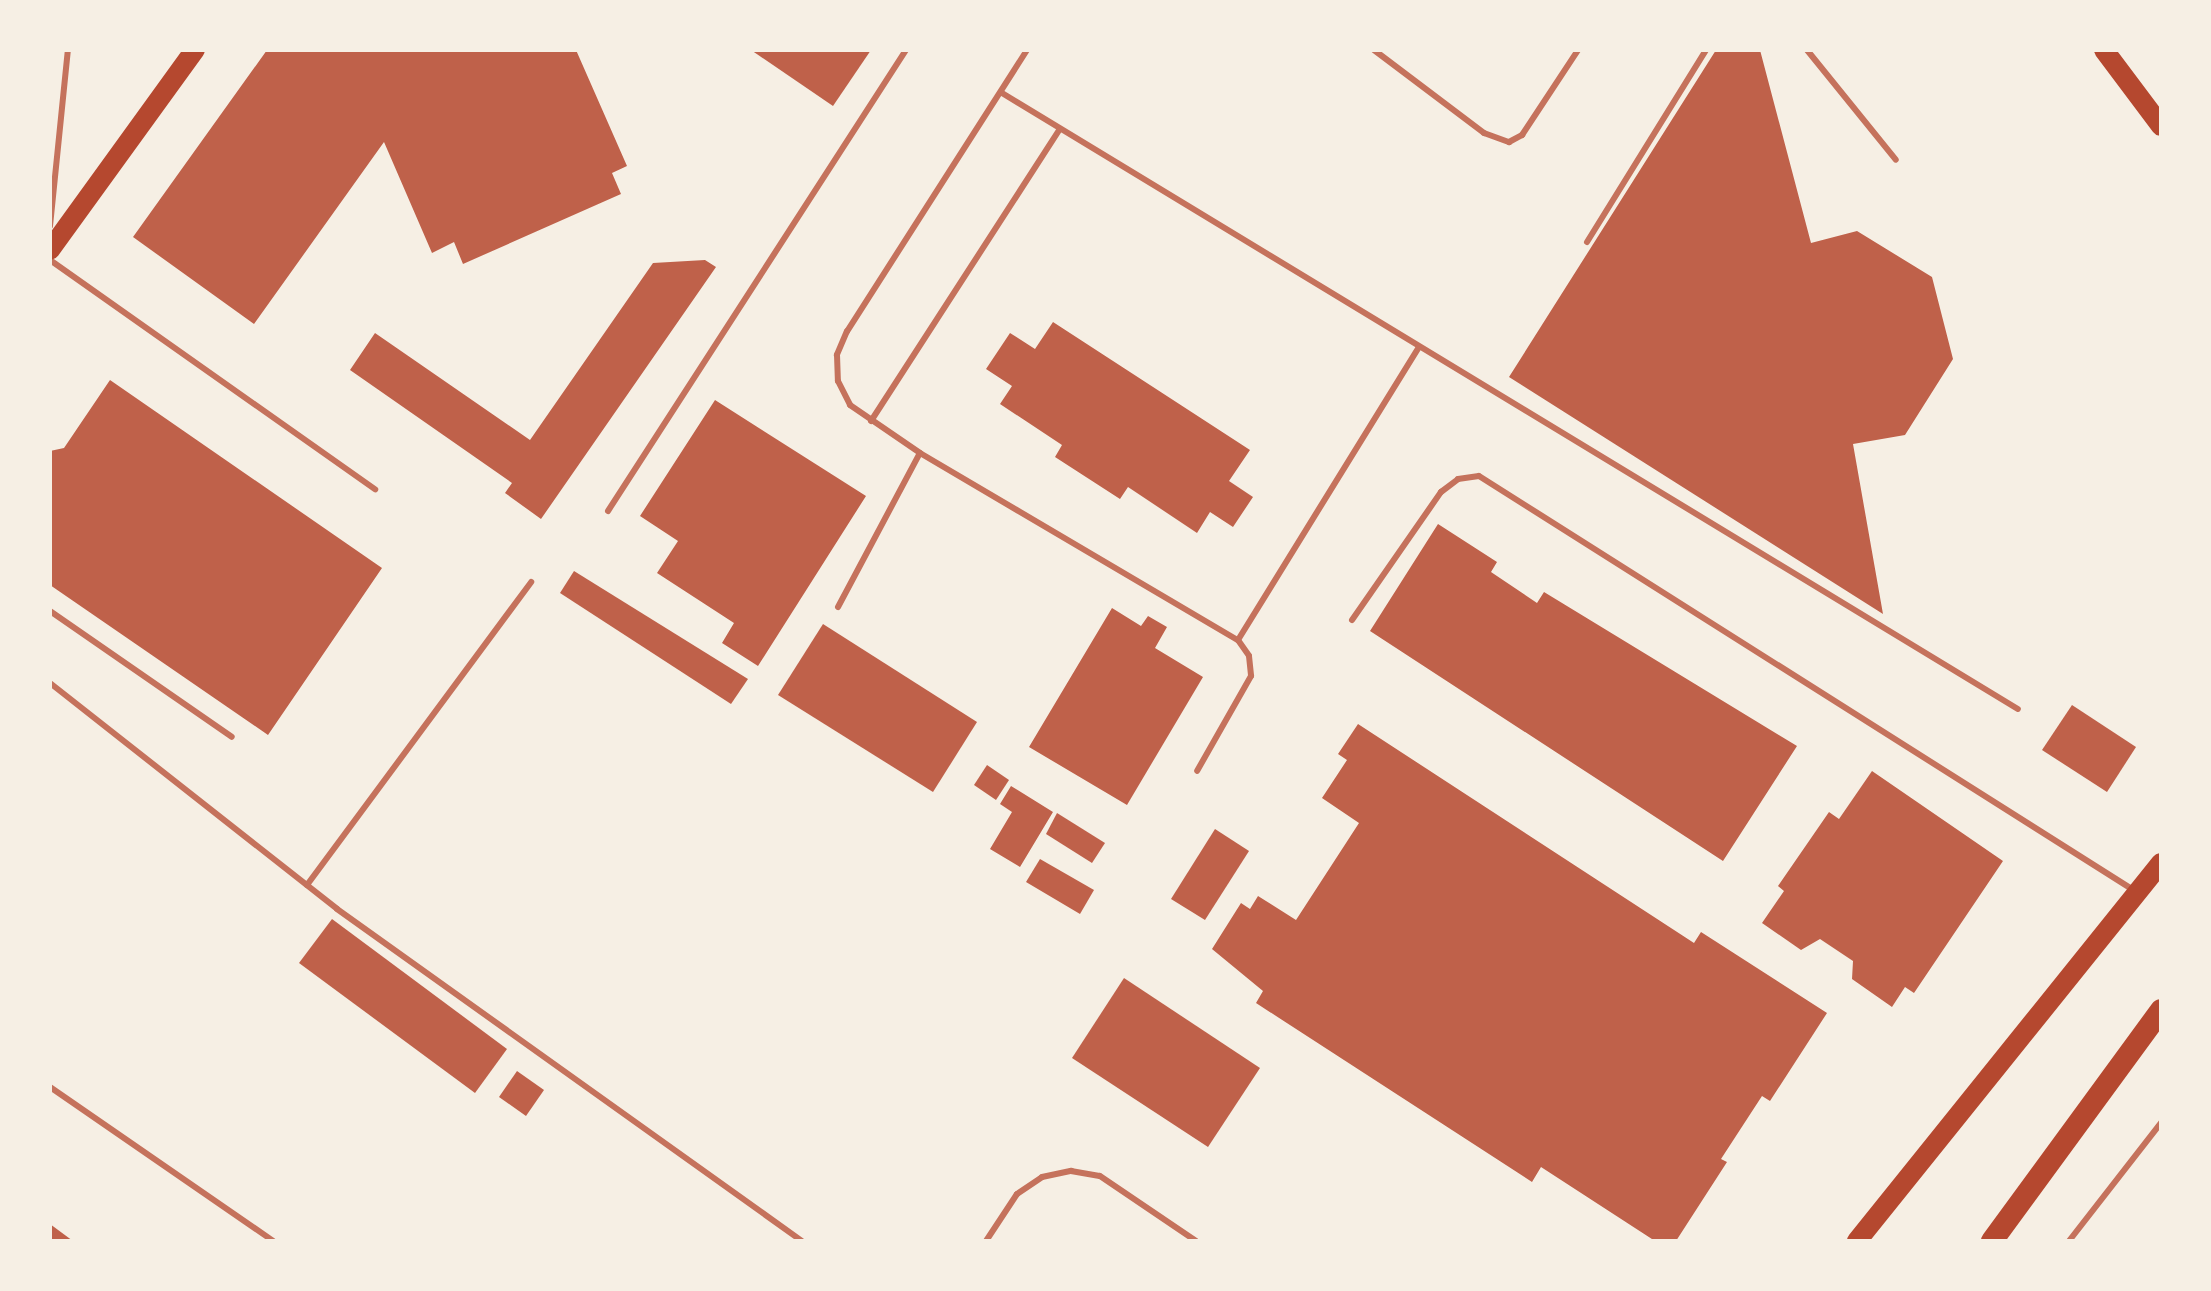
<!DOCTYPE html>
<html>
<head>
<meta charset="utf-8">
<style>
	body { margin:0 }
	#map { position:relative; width:2211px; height:1291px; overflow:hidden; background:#f6efe4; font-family:Karla,sans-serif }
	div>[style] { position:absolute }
	.building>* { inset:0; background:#bf614a }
	.service>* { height:6px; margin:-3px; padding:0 3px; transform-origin:3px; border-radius:3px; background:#c5725c }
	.primary>* { height:20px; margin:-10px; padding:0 10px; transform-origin:10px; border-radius:10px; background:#b5482f }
	.trunk>* { height:22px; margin:-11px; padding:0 11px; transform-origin:11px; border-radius:11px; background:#b5482f }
	span { translate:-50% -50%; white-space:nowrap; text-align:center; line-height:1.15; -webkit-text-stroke:6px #f6efe4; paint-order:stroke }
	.frame { position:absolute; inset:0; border:52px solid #f6efe4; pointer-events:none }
</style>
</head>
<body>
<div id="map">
	<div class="building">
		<i style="clip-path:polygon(267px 50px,576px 50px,627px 166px,612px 173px,621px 194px,463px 264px,454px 242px,432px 253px,384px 142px,254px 324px,133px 237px)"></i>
		<i style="clip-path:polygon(751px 50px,871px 50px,833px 106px)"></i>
		<i style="clip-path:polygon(1716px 50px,1760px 50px,1811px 243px,1857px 231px,1932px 277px,1953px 359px,1905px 435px,1853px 444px,1883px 614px,1509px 377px)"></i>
		<i style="clip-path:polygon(705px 260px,716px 267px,541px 519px,505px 493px,512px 483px,350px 370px,375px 333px,530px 440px,653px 263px)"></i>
		<i style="clip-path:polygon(1053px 322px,1250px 450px,1229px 481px,1253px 497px,1233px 527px,1210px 512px,1197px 533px,1128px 487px,1120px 499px,1055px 457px,1062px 445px,1000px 404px,1012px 386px,986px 369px,1010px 333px,1035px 349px)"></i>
		<i style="clip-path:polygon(110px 380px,382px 568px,268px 735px,50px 585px,50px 451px,64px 448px)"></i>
		<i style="clip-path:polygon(715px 400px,866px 496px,758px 666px,722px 643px,734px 623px,657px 573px,678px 541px,640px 516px)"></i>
		<i style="clip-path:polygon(1438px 524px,1497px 562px,1491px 572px,1537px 603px,1544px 592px,1797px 746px,1723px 861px,1370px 631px)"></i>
		<i style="clip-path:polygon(574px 571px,748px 679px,731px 704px,560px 593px)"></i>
		<i style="clip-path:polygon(1112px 608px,1141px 626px,1148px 616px,1167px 627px,1155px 648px,1203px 677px,1127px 805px,1029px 747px)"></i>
		<i style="clip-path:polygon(823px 624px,977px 722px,933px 792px,778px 695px)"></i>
		<i style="clip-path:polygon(2072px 705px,2136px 747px,2107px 792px,2042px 750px)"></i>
		<i style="clip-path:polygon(1358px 724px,1694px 943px,1701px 932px,1827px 1013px,1770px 1101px,1762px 1096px,1721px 1159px,1727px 1162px,1676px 1241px,1655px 1241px,1541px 1167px,1532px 1182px,1256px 1003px,1263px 991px,1212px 949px,1241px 903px,1250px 909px,1258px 896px,1296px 920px,1359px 823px,1322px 798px,1347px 760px,1338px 754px)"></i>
		<i style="clip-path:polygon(987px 765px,1009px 780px,996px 800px,974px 785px)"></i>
		<i style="clip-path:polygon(1872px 771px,2003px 861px,1914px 993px,1905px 987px,1892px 1007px,1852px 979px,1853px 961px,1820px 939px,1801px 950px,1762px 923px,1784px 891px,1778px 886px,1829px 812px,1839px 819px)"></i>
		<i style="clip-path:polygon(1011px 786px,1053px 812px,1020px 867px,990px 849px,1012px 812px,1000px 804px)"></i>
		<i style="clip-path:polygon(1057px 813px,1105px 843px,1092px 863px,1046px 834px)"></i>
		<i style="clip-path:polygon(1215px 829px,1249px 851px,1205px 920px,1171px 899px)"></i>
		<i style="clip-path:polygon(1040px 859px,1094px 890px,1080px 914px,1026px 882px)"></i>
		<i style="clip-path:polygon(332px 919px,507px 1049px,475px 1093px,299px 963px)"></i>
		<i style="clip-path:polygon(1124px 978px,1260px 1068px,1208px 1147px,1072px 1058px)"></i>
		<i style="clip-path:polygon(517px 1071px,544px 1090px,526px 1116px,499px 1097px)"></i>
		<i style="clip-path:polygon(50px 1224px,73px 1241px,50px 1241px)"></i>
	</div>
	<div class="service">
		<i style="left:1027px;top:50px;width:334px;rotate:122.6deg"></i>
		<i style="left:847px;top:331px;width:26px;rotate:113deg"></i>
		<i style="left:837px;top:355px;width:26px;rotate:88deg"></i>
		<i style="left:838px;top:381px;width:27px;rotate:63deg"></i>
		<i style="left:850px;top:405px;width:85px;rotate:34.4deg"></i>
		<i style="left:920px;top:453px;width:369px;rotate:30.5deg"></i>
		<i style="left:1238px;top:640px;width:19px;rotate:55deg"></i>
		<i style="left:1249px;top:656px;width:20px;rotate:84deg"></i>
		<i style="left:1251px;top:676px;width:109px;rotate:119.6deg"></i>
		<i style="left:1374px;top:50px;width:138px;rotate:37deg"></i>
		<i style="left:1484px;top:133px;width:27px;rotate:20deg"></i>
		<i style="left:1509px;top:142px;width:15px;rotate:-28deg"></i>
		<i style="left:1522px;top:135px;width:102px;rotate:-56.6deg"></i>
		<i style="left:1807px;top:50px;width:141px;rotate:51deg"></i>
		<i style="left:1002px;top:93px;width:1188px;rotate:31.23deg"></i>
		<i style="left:50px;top:226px;width:177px;rotate:-84.2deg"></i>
		<i style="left:1587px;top:242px;width:226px;rotate:-58.2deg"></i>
		<i style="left:50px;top:260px;width:398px;rotate:35.2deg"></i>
		<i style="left:871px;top:421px;width:346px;rotate:-57.1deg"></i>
		<i style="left:608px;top:511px;width:549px;rotate:-57.12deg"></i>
		<i style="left:838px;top:607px;width:174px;rotate:-62deg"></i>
		<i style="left:50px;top:611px;width:221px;rotate:34.7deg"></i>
		<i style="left:1352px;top:620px;width:156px;rotate:-55.2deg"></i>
		<i style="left:1441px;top:492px;width:21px;rotate:-37deg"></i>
		<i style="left:1458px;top:479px;width:21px;rotate:-8deg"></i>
		<i style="left:1479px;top:476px;width:776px;rotate:32.32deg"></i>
		<i style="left:1238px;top:640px;width:344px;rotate:-58.3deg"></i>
		<i style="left:50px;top:683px;width:365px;rotate:38.2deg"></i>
		<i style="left:337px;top:909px;width:571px;rotate:35.53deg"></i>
		<i style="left:307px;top:885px;width:377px;rotate:-53.5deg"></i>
		<i style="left:50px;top:1087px;width:271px;rotate:34.6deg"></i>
		<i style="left:986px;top:1241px;width:56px;rotate:-56.6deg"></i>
		<i style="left:1017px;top:1194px;width:30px;rotate:-34deg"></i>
		<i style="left:1042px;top:1177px;width:30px;rotate:-12deg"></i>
		<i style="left:1071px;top:1171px;width:29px;rotate:10deg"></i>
		<i style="left:1100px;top:1176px;width:116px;rotate:34.1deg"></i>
		<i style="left:2069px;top:1241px;width:150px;rotate:-52.1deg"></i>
	</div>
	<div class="primary">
		<i style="left:2104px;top:50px;width:95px;rotate:53.1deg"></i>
		<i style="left:50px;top:250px;width:247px;rotate:-54.1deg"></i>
		<i style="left:1857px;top:1241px;width:485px;rotate:-51.2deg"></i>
	</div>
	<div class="trunk">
		<i style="left:1992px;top:1241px;width:286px;rotate:-53.8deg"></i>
	</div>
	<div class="frame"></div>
</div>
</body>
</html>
